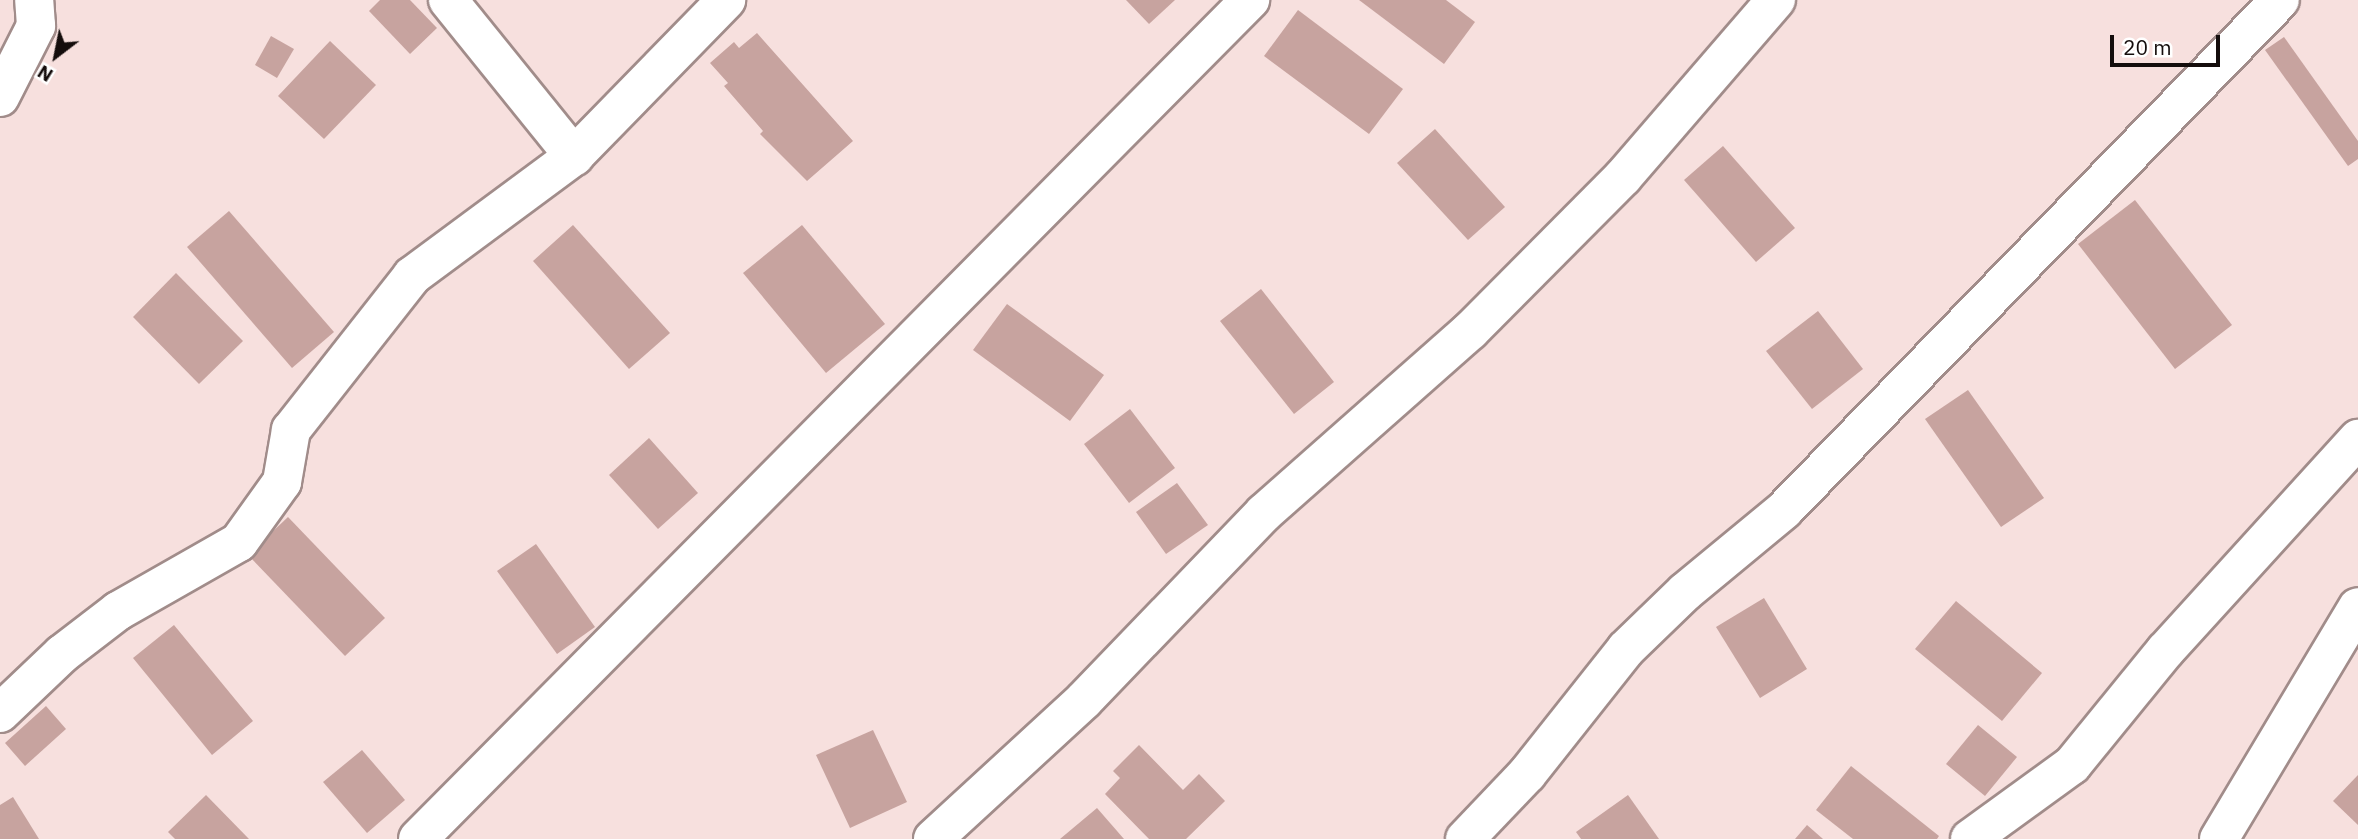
<!DOCTYPE html>
<html>
<head>
<meta charset="utf-8">
<style>
	body { margin:0 }
	#map { position:relative; width:2358px; height:839px; overflow:hidden; background:#f7e0de; font-family:"IBM Plex Sans",sans-serif }
	div>[style] { position:absolute }
	.building>* { inset:0; background:#c7a39f }
	.roads { filter:drop-shadow(2px 0 #a18c8a) drop-shadow(-2px 0 #a18c8a) drop-shadow(0 2px #a18c8a) drop-shadow(0 -2px #a18c8a) }
	.minor>* { height:38px; margin:-19px; padding:0 19px; transform-origin:19px; border-radius:19px; background:#fff }
	span { translate:-50% -50%; white-space:nowrap; text-align:center; line-height:1.15; -webkit-text-stroke:5px #fff; paint-order:stroke }
	.north { position:absolute; left:21px; top:21px; width:70px; height:70px; -webkit-text-stroke:5px #fff; paint-order:stroke; rotate:212deg; font-size:19px; font-weight:700; line-height:28px; text-align:center; color:#140d0c }
	.north::after { content:''; display:block; margin:auto; width:24px; height:32px; background:#140d0c; clip-path:polygon(50% 0,100% 100%,50% 72%,0 100%) }
	.scale { position:absolute; left:2110px; top:35px; width:110px; height:32px; box-sizing:border-box; border:4px solid #140d0c; border-top:0; padding-left:9px; font-size:21px; line-height:24px; white-space:nowrap; color:#140d0c; -webkit-text-stroke:5px #fff; paint-order:stroke }
</style>
</head>
<body>
<div id="map">
	<div class="building">
		<i style="clip-path:polygon(380px 0,410px 0,437px 28px,410px 54px,369px 11px)"></i>
		<i style="clip-path:polygon(1126px 0,1175px 0,1149px 24px)"></i>
		<i style="clip-path:polygon(1359px 0,1446px 0,1475px 22px,1444px 64px)"></i>
		<i style="clip-path:polygon(1298px 10px,1403px 89px,1369px 134px,1264px 56px)"></i>
		<i style="clip-path:polygon(757px 33px,853px 141px,807px 181px,760px 134px,763px 131px,724px 86px,728px 83px,710px 63px,734px 42px,739px 48px)"></i>
		<i style="clip-path:polygon(271px 36px,294px 49px,277px 78px,255px 65px)"></i>
		<i style="clip-path:polygon(2284px 37px,2358px 141px,2358px 159px,2348px 166px,2265px 50px)"></i>
		<i style="clip-path:polygon(330px 41px,376px 85px,324px 139px,278px 96px)"></i>
		<i style="clip-path:polygon(1435px 129px,1505px 207px,1468px 240px,1397px 163px)"></i>
		<i style="clip-path:polygon(1723px 146px,1795px 228px,1756px 262px,1684px 180px)"></i>
		<i style="clip-path:polygon(2135px 200px,2232px 325px,2175px 369px,2078px 244px)"></i>
		<i style="clip-path:polygon(229px 211px,334px 332px,292px 368px,187px 247px)"></i>
		<i style="clip-path:polygon(573px 225px,670px 333px,629px 369px,533px 261px)"></i>
		<i style="clip-path:polygon(802px 225px,885px 324px,826px 373px,743px 273px)"></i>
		<i style="clip-path:polygon(176px 273px,243px 341px,199px 384px,133px 317px)"></i>
		<i style="clip-path:polygon(1261px 289px,1334px 382px,1294px 414px,1220px 321px)"></i>
		<i style="clip-path:polygon(1007px 304px,1104px 375px,1070px 421px,973px 350px)"></i>
		<i style="clip-path:polygon(1818px 311px,1863px 369px,1812px 409px,1766px 351px)"></i>
		<i style="clip-path:polygon(1968px 390px,2044px 498px,2001px 527px,1925px 419px)"></i>
		<i style="clip-path:polygon(1130px 409px,1175px 468px,1129px 503px,1084px 444px)"></i>
		<i style="clip-path:polygon(649px 438px,698px 493px,658px 529px,609px 475px)"></i>
		<i style="clip-path:polygon(1177px 483px,1208px 525px,1166px 554px,1136px 512px)"></i>
		<i style="clip-path:polygon(288px 517px,385px 618px,345px 656px,248px 555px)"></i>
		<i style="clip-path:polygon(536px 544px,595px 627px,557px 654px,497px 571px)"></i>
		<i style="clip-path:polygon(1764px 598px,1807px 669px,1760px 698px,1716px 627px)"></i>
		<i style="clip-path:polygon(1956px 601px,2042px 673px,2002px 721px,1915px 649px)"></i>
		<i style="clip-path:polygon(174px 625px,253px 721px,212px 755px,133px 658px)"></i>
		<i style="clip-path:polygon(46px 706px,66px 729px,25px 766px,5px 743px)"></i>
		<i style="clip-path:polygon(1978px 725px,2017px 757px,1985px 796px,1946px 764px)"></i>
		<i style="clip-path:polygon(873px 730px,907px 802px,850px 828px,816px 755px)"></i>
		<i style="clip-path:polygon(1139px 745px,1183px 790px,1199px 774px,1225px 801px,1186px 839px,1149px 839px,1105px 794px,1120px 778px,1113px 771px)"></i>
		<i style="clip-path:polygon(362px 750px,405px 800px,367px 833px,323px 782px)"></i>
		<i style="clip-path:polygon(1851px 766px,1939px 836px,1937px 839px,1853px 839px,1816px 810px)"></i>
		<i style="clip-path:polygon(2358px 775px,2358px 825px,2333px 801px)"></i>
		<i style="clip-path:polygon(206px 795px,249px 839px,175px 839px,168px 832px)"></i>
		<i style="clip-path:polygon(1628px 795px,1659px 839px,1581px 839px,1576px 832px)"></i>
		<i style="clip-path:polygon(13px 797px,39px 839px,0 839px,0 805px)"></i>
		<i style="clip-path:polygon(1097px 808px,1124px 839px,1060px 839px)"></i>
		<i style="clip-path:polygon(1807px 825px,1823px 839px,1795px 839px)"></i>
	</div>
	<div class="roads">
		<div class="minor">
			<i style="left:448px;top:0;width:201px;rotate:51.1deg"></i>
			<i style="left:0;top:97px;width:80px;rotate:-63.1deg"></i>
			<i style="left:36px;top:26px;width:26px;rotate:-94deg"></i>
			<i style="left:0;top:713px;width:86px;rotate:-43.6deg"></i>
			<i style="left:62px;top:654px;width:71px;rotate:-37.5deg"></i>
			<i style="left:118px;top:611px;width:139px;rotate:-29.7deg"></i>
			<i style="left:239px;top:542px;width:74px;rotate:-54.4deg"></i>
			<i style="left:282px;top:482px;width:53px;rotate:-80.2deg"></i>
			<i style="left:291px;top:430px;width:196px;rotate:-51.8deg"></i>
			<i style="left:412px;top:276px;width:202px;rotate:-36.5deg"></i>
			<i style="left:574px;top:156px;width:218px;rotate:-45.7deg"></i>
			<i style="left:418px;top:839px;width:1182px;rotate:-45.24deg"></i>
			<i style="left:933px;top:839px;width:205px;rotate:-42.6deg"></i>
			<i style="left:1084px;top:700px;width:260px;rotate:-46.1deg"></i>
			<i style="left:1264px;top:513px;width:275px;rotate:-41.5deg"></i>
			<i style="left:1470px;top:331px;width:217px;rotate:-45.2deg"></i>
			<i style="left:1623px;top:177px;width:234px;rotate:-49.2deg"></i>
			<i style="left:1465px;top:839px;width:90px;rotate:-46.4deg"></i>
			<i style="left:1527px;top:774px;width:159px;rotate:-51.6deg"></i>
			<i style="left:1626px;top:649px;width:82px;rotate:-44deg"></i>
			<i style="left:1685px;top:592px;width:129px;rotate:-39.6deg"></i>
			<i style="left:1784px;top:510px;width:711px;rotate:-45.8deg"></i>
			<i style="left:1970px;top:839px;width:126px;rotate:-36deg"></i>
			<i style="left:2072px;top:765px;width:147px;rotate:-50.8deg"></i>
			<i style="left:2165px;top:651px;width:287px;rotate:-47.7deg"></i>
			<i style="left:2219px;top:839px;width:270px;rotate:-59.1deg"></i>
		</div>
	</div>
	<div class="north">N</div>
	<div class="scale">20 m</div>
</div>
</body>
</html>
